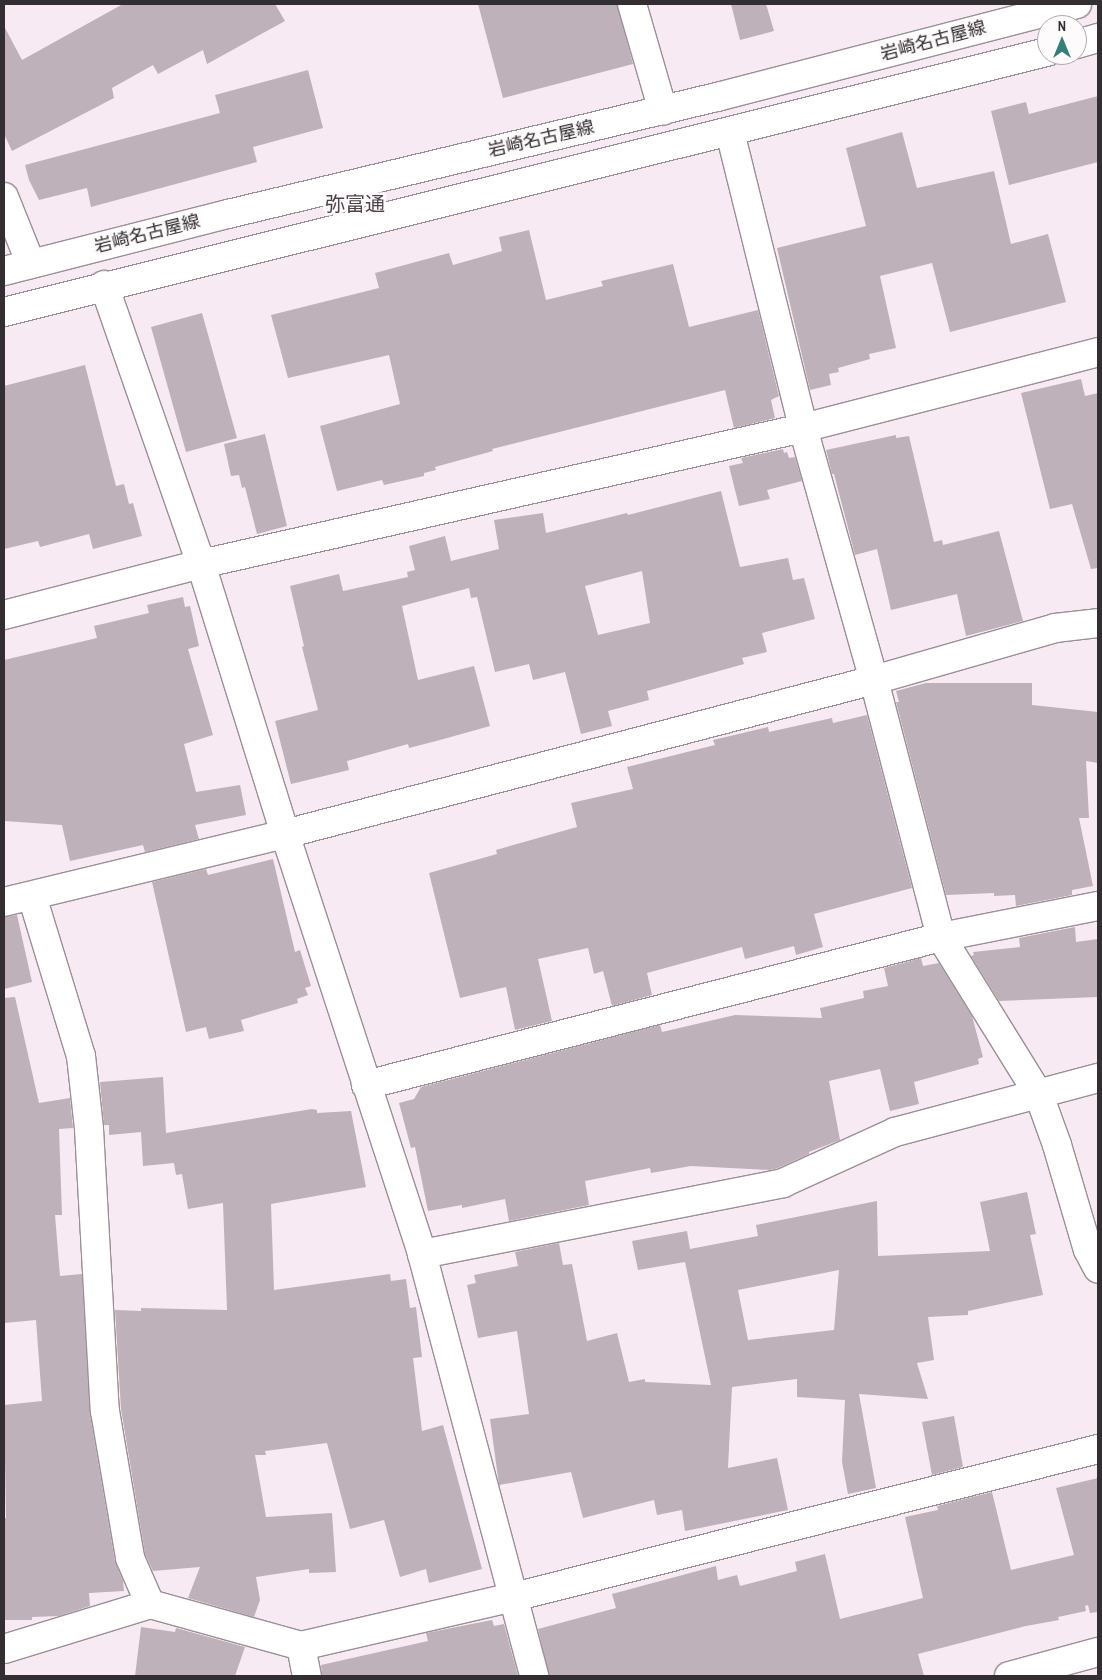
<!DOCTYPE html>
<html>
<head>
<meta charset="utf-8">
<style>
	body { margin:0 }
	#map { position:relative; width:1102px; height:1680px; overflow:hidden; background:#f8eaf3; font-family:"Archivo Narrow","Noto Sans JP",sans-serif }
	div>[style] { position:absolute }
	.building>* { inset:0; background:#beb1b9 }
	.roads { filter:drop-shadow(1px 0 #9b8f97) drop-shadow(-1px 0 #9b8f97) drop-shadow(0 1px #9b8f97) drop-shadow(0 -1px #9b8f97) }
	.minor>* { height:28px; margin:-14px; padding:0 14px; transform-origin:14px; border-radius:14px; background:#fff }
	.secondary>* { height:28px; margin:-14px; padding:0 14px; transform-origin:14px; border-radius:14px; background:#fff }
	span { translate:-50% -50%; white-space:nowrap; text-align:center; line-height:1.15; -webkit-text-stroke:5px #fefbfd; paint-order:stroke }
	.street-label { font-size:18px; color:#332e31 }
	.quarter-label { font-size:20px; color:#4e434a }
	.frame { position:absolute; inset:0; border:5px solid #332e31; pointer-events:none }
	.north { position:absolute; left:1037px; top:15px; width:50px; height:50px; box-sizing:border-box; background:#fefbfd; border:1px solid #ada9ab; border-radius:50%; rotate:0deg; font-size:14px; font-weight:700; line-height:20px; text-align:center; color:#332e31 }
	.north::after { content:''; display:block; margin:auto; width:18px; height:22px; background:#367e79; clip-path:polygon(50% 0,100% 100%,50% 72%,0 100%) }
</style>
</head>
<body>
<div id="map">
	<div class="building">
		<i style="clip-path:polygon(123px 4px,275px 4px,285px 21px,207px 64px,203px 50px,158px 74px,153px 65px,112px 88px,114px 98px,12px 151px,4px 134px,4px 26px,22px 60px)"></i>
		<i style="clip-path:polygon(478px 4px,617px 4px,633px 64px,503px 98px)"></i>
		<i style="clip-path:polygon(731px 4px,766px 4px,774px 31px,740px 40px)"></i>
		<i style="clip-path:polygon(308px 70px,323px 128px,253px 147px,257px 162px,91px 207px,87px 188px,39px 200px,29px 180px,25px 165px,220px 113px,215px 95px)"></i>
		<i style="clip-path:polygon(1098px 96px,1098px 162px,1009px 185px,991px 111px,1026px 102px,1029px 114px)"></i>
		<i style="clip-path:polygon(902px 132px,917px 188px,994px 171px,1011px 244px,1048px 234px,1066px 302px,950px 332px,932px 263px,880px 276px,896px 348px,869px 354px,870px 359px,838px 368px,839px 372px,829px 374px,831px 385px,810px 390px,777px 248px,866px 226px,846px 148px)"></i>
		<i style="clip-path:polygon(529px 230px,546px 300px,603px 286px,601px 281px,673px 264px,689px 327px,758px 310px,779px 396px,771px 400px,775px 418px,734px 428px,725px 390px,492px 449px,493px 451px,435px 467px,436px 470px,424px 473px,424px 476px,384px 485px,382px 480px,337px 491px,320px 426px,400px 404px,389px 355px,288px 378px,271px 315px,379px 288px,375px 273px,449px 253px,453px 265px,502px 251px,499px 237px)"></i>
		<i style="clip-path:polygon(202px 313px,237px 438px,186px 452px,151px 327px)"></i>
		<i style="clip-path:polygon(85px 365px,116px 486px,124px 484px,129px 504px,133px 503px,142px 536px,93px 549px,89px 534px,40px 547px,38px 541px,4px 549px,4px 386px)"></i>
		<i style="clip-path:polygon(1081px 379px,1085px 396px,1098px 393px,1098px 568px,1091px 569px,1072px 504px,1050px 509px,1021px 393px)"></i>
		<i style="clip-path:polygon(265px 434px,287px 526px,257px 534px,245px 487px,242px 488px,239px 475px,231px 476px,224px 444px)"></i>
		<i style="clip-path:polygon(896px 435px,896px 438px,909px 436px,934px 542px,942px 540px,943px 545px,999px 531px,1023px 621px,966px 636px,957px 594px,891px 610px,877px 549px,855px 555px,834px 474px,832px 474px,826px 450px)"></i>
		<i style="clip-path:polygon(783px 449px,784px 453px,787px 452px,789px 458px,795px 457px,802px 481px,767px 490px,770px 499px,739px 506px,729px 466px,743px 463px,741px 458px)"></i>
		<i style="clip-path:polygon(evenodd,721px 491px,740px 567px,788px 558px,793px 580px,804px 578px,815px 619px,762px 633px,767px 652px,742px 658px,744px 664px,647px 691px,649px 700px,608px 711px,612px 726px,581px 734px,565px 672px,533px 680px,529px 664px,495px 672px,477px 597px,471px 598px,469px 588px,402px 606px,418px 680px,474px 666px,490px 726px,440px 740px,409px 748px,408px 744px,347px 761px,349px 770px,291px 784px,275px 721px,318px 710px,302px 647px,304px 646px,290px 586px,339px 574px,343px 591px,408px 577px,407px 572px,415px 570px,409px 546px,445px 536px,451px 561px,499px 549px,494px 520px,543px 513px,546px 533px,627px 513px,628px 515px,721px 491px,642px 571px,650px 623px,598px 635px,585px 586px,642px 571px)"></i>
		<i style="clip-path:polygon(183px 597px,185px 607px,190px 606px,199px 646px,188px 649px,213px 735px,184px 744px,196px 792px,240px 785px,246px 815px,195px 825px,199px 839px,145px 852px,143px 845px,70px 861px,62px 825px,4px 821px,4px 660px,97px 638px,94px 626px,149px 613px,147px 605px)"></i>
		<i style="clip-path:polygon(926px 683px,1032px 683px,1032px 705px,1098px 712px,1098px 763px,1086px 761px,1089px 818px,1079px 818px,1093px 886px,1072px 890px,1072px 895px,1016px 906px,1015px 895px,994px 896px,994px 893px,946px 895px,896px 702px,899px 702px,896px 691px)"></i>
		<i style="clip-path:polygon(867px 715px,912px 888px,814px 914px,823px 947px,796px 955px,794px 946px,745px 959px,742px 947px,647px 973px,652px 995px,612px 1006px,603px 971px,594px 974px,588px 948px,538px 959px,552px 1021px,515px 1030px,506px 987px,460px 998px,429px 873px,497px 854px,496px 850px,577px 827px,571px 803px,633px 789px,627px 767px,715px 745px,713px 740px,768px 727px,769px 732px,832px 718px,833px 723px)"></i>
		<i style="clip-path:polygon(273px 859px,295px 952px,300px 950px,311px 986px,305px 988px,308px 995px,297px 999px,298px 1003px,241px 1020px,244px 1031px,209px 1039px,206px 1027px,186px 1032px,152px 882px,206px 869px,208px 875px)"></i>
		<i style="clip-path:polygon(17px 915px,32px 982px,4px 989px,4px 917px)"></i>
		<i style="clip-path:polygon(1075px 927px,1076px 942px,1098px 939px,1098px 997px,999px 1001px,971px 956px,974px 955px,973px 952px,1020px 947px,1019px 938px)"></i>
		<i style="clip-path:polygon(921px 958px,923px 966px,939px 963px,972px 1016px,983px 1057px,978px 1059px,979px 1064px,914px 1082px,919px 1104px,890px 1111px,880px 1069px,829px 1081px,840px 1140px,809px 1152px,809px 1154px,778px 1168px,770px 1170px,691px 1166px,651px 1173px,650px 1168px,585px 1181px,589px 1205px,509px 1221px,505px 1199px,462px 1208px,462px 1205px,428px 1211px,415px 1147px,411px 1148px,399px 1103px,414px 1099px,421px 1087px,660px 1025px,662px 1032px,735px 1015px,822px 1018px,820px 1008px,864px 998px,863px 991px,888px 986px,884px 968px)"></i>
		<i style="clip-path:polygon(15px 997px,39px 1103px,70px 1098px,73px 1128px,59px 1129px,62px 1215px,55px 1215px,60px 1276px,82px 1274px,90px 1414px,115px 1561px,123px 1581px,124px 1591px,89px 1593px,90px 1606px,59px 1616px,32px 1617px,32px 1620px,4px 1620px,4px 1518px,6px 1518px,4px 1405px,42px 1401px,36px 1320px,4px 1323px,4px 998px)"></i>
		<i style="clip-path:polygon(163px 1077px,166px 1133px,312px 1109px,317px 1110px,317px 1113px,351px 1111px,366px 1187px,271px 1204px,274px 1290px,390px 1274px,391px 1281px,406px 1279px,410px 1308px,416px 1307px,422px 1357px,413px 1358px,422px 1431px,443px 1425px,482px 1569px,429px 1583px,426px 1569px,400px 1577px,384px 1520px,350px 1529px,327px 1443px,265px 1451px,266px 1455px,255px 1455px,266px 1517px,332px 1513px,336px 1572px,309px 1573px,309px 1569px,256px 1577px,260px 1600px,254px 1617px,188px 1598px,200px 1567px,153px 1571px,145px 1554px,121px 1409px,115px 1310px,141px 1311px,141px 1308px,227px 1310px,223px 1203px,188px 1209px,182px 1174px,176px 1175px,174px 1163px,143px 1166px,141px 1132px,109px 1135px,109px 1125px,104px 1125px,100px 1082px)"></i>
		<i style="clip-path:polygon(evenodd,1027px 1192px,1036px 1234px,1030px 1235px,1043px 1295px,968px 1311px,968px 1315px,928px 1317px,934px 1360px,917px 1363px,928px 1399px,859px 1394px,876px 1488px,848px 1494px,842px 1462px,845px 1400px,797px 1397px,797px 1379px,732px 1387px,728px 1468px,777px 1458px,788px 1510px,685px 1531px,682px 1510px,657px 1515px,654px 1500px,583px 1518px,571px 1472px,499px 1485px,490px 1419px,529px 1414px,517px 1331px,478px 1338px,467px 1285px,476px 1283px,474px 1275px,518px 1266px,515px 1252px,559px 1243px,563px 1265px,572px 1264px,587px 1341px,617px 1333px,629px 1382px,645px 1379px,645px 1382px,711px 1385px,685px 1262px,638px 1270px,632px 1241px,687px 1231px,690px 1249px,758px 1236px,756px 1225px,877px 1201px,878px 1256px,990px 1251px,980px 1202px,1027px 1192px,839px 1270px,834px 1330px,748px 1340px,738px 1290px,839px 1270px)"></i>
		<i style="clip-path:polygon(954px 1416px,963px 1467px,932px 1475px,922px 1422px)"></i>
		<i style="clip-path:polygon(1098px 1478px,1098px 1612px,1090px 1613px,1088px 1605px,1085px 1606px,1086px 1611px,1058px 1617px,1059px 1620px,1026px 1626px,918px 1654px,924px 1676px,549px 1676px,538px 1629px,616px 1608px,612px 1594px,716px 1566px,718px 1580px,737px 1575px,740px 1586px,797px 1571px,795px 1562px,825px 1554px,840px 1619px,923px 1598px,905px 1517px,938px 1510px,937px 1506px,992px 1492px,1011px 1570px,1074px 1555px,1056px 1488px)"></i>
		<i style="clip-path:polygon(492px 1620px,494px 1626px,504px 1624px,518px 1676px,322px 1676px,321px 1665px,428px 1641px,426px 1633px)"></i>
		<i style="clip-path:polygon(141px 1627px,175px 1632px,176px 1628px,245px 1647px,235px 1676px,135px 1676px)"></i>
	</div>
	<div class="roads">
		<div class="minor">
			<i style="left:632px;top:4px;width:111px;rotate:73.8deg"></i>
			<i style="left:730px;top:132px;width:305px;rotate:76.1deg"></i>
			<i style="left:803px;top:428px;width:262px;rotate:74.3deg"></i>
			<i style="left:874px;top:680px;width:266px;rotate:75.4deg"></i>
			<i style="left:941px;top:937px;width:186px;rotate:58.2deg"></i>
			<i style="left:1039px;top:1095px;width:53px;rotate:70.2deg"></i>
			<i style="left:1057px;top:1145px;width:109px;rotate:73.6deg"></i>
			<i style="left:1088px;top:1250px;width:21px;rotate:62deg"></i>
			<i style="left:4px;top:197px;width:72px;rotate:68.1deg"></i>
			<i style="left:104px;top:285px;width:295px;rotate:70.8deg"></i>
			<i style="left:201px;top:564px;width:283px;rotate:72.7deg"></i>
			<i style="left:285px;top:834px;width:442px;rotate:71.9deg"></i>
			<i style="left:422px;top:1254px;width:437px;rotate:75.1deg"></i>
			<i style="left:4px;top:615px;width:203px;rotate:-14.5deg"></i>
			<i style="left:201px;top:564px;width:617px;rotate:-12.73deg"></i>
			<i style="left:803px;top:428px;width:305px;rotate:-14.4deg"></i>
			<i style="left:32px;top:896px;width:167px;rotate:73deg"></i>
			<i style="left:81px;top:1056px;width:73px;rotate:83.7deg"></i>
			<i style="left:89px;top:1129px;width:282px;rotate:86.8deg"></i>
			<i style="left:105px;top:1411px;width:149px;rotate:80.3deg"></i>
			<i style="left:130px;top:1558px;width:50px;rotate:66.5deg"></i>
			<i style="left:4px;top:902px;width:289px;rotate:-13.6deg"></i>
			<i style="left:285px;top:834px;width:609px;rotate:-14.65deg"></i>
			<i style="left:874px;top:680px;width:188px;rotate:-16deg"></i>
			<i style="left:1055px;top:628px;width:43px;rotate:-6.6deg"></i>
			<i style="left:366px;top:1085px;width:594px;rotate:-14.43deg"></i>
			<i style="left:941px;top:937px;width:160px;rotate:-11.2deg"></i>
			<i style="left:422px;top:1254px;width:368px;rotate:-11.1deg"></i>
			<i style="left:783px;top:1183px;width:123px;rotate:-24.5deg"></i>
			<i style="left:895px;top:1132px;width:210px;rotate:-14.9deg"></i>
			<i style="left:301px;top:1646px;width:31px;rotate:79deg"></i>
			<i style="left:4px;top:1649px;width:153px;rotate:-17.1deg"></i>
			<i style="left:150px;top:1604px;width:157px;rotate:15.5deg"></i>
			<i style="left:301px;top:1646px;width:219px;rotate:-13deg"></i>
			<i style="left:514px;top:1597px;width:602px;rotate:-14.22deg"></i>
			<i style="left:1009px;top:1676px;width:92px;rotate:-15.1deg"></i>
		</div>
		<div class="secondary">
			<i style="left:1077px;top:44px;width:22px;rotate:-16deg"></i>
			<i style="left:4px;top:271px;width:231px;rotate:-14.3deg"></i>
			<i style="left:228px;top:214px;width:503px;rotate:-13.46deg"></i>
			<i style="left:717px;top:97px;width:372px;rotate:-14.5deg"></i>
			<i style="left:4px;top:312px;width:1075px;rotate:-14deg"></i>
		</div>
	</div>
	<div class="street-label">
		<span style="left:933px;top:41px;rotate:-15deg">岩崎名古屋線</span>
		<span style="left:541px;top:139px;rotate:-13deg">岩崎名古屋線</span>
		<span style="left:147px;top:234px;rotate:-14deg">岩崎名古屋線</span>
	</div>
	<div class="quarter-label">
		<span style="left:355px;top:203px">弥富通</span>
	</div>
	<div class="frame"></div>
	<div class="north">N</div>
</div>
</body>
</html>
